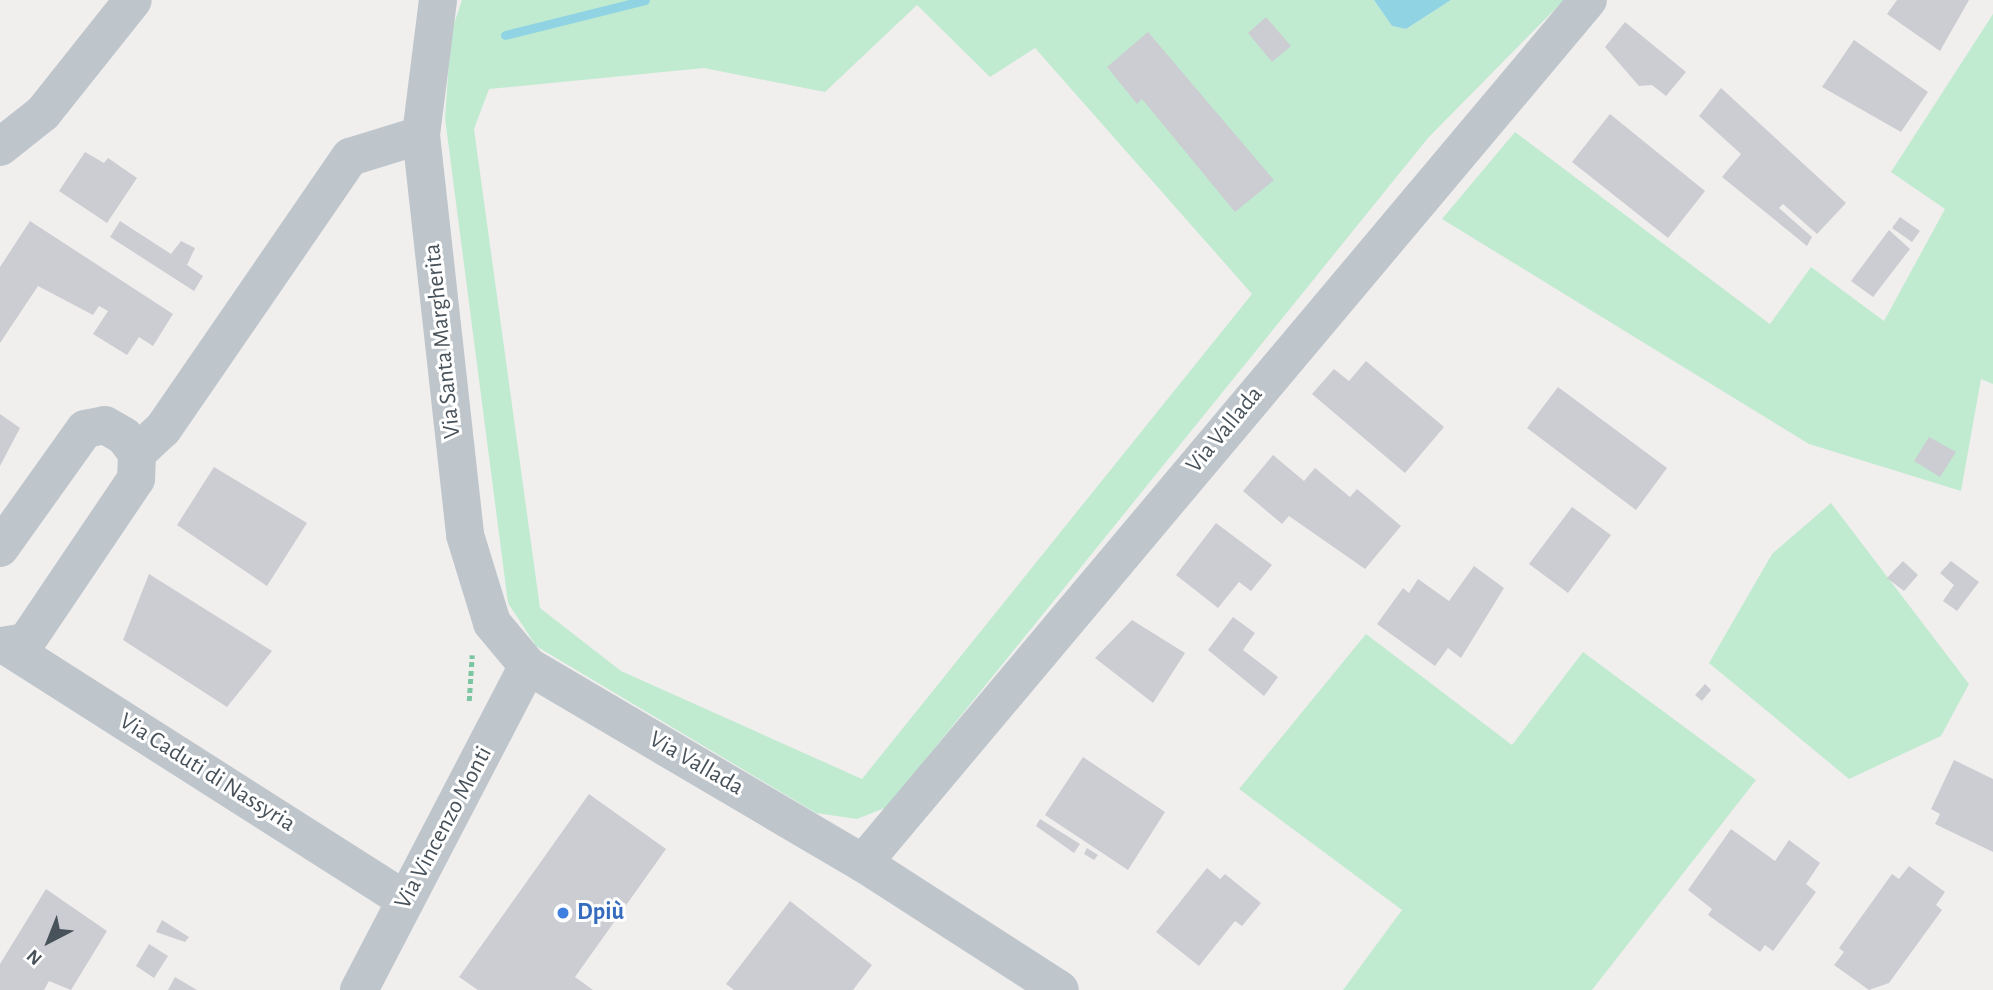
<!DOCTYPE html>
<html>
<head>
<meta charset="utf-8">
<style>
	body { margin:0 }
	#map { position:relative; width:1993px; height:990px; overflow:hidden; background:#f1eeee; font-family:"Alegreya Sans",sans-serif }
	div>[style] { position:absolute }
	.green>* { inset:0; background:#c0ebd0 }
	.water>* { inset:0; background:#90d4e4 }
	.stream>* { height:9px; margin:-4.5px; padding:0 4.5px; transform-origin:4.5px; border-radius:4.5px; background:#90d4e4 }
	.building>* { inset:0; background:#cccdd2 }
	.path>* { height:4.5px; margin-top:-2.25px; transform-origin:0; background:repeating-linear-gradient(90deg,#7bc6a0 0 5px,transparent 0 8.5px) }
	.minor>* { height:38px; margin:-19px; padding:0 19px; transform-origin:19px; border-radius:19px; background:#bec6cc }
	.dots>* { width:19px; height:19px; translate:-50% -50%; box-sizing:border-box; border:4px solid #fff; border-radius:50% }
	span { translate:-50% -50%; white-space:nowrap; text-align:center; line-height:1.15; -webkit-text-stroke:6px #fff; paint-order:stroke }
	.street-label { font-size:24px; color:#48525a }
	.shop-label { font-size:24px; color:#366cbe; font-weight:700 }
	.left { translate:0 -50%; text-align:left }
	.north { position:absolute; left:14px; top:906px; width:70px; height:70px; -webkit-text-stroke:5px #fff; paint-order:stroke; rotate:222deg; font-size:19px; font-weight:700; line-height:28px; text-align:center; color:#48525a }
	.north::after { content:''; display:block; margin:auto; width:24px; height:32px; background:#48525a; clip-path:polygon(50% 0,100% 100%,50% 72%,0 100%) }
</style>
</head>
<body>
<div id="map">
	<div class="green">
		<i style="clip-path:polygon(evenodd,462px 0,1374px 0,1392px 26px,1406px 29px,1451px 0,1564px 0,1428px 138px,887px 807px,857px 819px,816px 813px,536px 646px,508px 603px,445px 118px,451px 33px,462px 0,917px 5px,990px 77px,1035px 48px,1252px 294px,862px 779px,621px 671px,540px 608px,474px 129px,489px 89px,704px 68px,825px 92px,917px 5px)"></i>
		<i style="clip-path:polygon(1993px 14px,1993px 384px,1981px 379px,1961px 491px,1809px 444px,1442px 219px,1515px 132px,1770px 324px,1811px 267px,1884px 321px,1945px 209px,1891px 172px)"></i>
		<i style="clip-path:polygon(1831px 503px,1969px 684px,1941px 736px,1849px 779px,1709px 663px,1772px 554px)"></i>
		<i style="clip-path:polygon(1366px 634px,1512px 745px,1583px 652px,1756px 780px,1592px 990px,1343px 990px,1402px 910px,1239px 789px)"></i>
	</div>
	<div class="water">
		<i style="clip-path:polygon(1374px 0,1451px 0,1406px 29px,1392px 26px)"></i>
	</div>
	<div class="stream">
		<i style="left:505px;top:35px;width:144px;rotate:-14deg"></i>
	</div>
	<div class="building">
		<i style="clip-path:polygon(1897px 0,1969px 0,1940px 51px,1887px 14px)"></i>
		<i style="clip-path:polygon(1266px 17px,1291px 46px,1272px 62px,1248px 33px)"></i>
		<i style="clip-path:polygon(1625px 22px,1686px 72px,1666px 96px,1652px 85px,1639px 86px,1605px 47px)"></i>
		<i style="clip-path:polygon(1148px 32px,1274px 180px,1235px 212px,1142px 99px,1137px 104px,1107px 67px)"></i>
		<i style="clip-path:polygon(1854px 40px,1928px 92px,1901px 132px,1822px 87px)"></i>
		<i style="clip-path:polygon(1721px 88px,1846px 203px,1817px 234px,1783px 204px,1779px 208px,1812px 237px,1807px 246px,1722px 177px,1741px 154px,1699px 116px)"></i>
		<i style="clip-path:polygon(1610px 114px,1705px 191px,1668px 238px,1572px 162px)"></i>
		<i style="clip-path:polygon(85px 152px,104px 163px,108px 158px,137px 178px,107px 223px,59px 191px)"></i>
		<i style="clip-path:polygon(1900px 217px,1920px 231px,1912px 242px,1892px 228px)"></i>
		<i style="clip-path:polygon(30px 221px,173px 314px,153px 346px,139px 337px,127px 355px,93px 334px,108px 311px,99px 306px,93px 315px,38px 286px,0 343px,0 267px)"></i>
		<i style="clip-path:polygon(120px 221px,171px 254px,181px 241px,195px 248px,187px 265px,203px 276px,194px 291px,110px 237px)"></i>
		<i style="clip-path:polygon(1889px 230px,1910px 249px,1873px 297px,1851px 281px)"></i>
		<i style="clip-path:polygon(1366px 361px,1444px 427px,1405px 473px,1312px 394px,1334px 369px,1349px 381px)"></i>
		<i style="clip-path:polygon(1558px 387px,1667px 468px,1636px 510px,1527px 428px)"></i>
		<i style="clip-path:polygon(0 414px,20px 428px,0 466px)"></i>
		<i style="clip-path:polygon(1929px 437px,1956px 452px,1940px 477px,1914px 461px)"></i>
		<i style="clip-path:polygon(1273px 455px,1304px 481px,1315px 468px,1350px 497px,1357px 489px,1401px 526px,1365px 569px,1289px 516px,1282px 524px,1243px 491px)"></i>
		<i style="clip-path:polygon(214px 467px,307px 523px,267px 586px,177px 525px)"></i>
		<i style="clip-path:polygon(1572px 507px,1611px 535px,1568px 593px,1529px 564px)"></i>
		<i style="clip-path:polygon(1216px 523px,1272px 565px,1251px 591px,1239px 582px,1218px 608px,1176px 575px)"></i>
		<i style="clip-path:polygon(1903px 561px,1918px 575px,1904px 591px,1887px 578px)"></i>
		<i style="clip-path:polygon(1951px 561px,1979px 582px,1957px 611px,1943px 601px,1954px 585px,1940px 573px)"></i>
		<i style="clip-path:polygon(1474px 566px,1504px 588px,1461px 658px,1448px 648px,1435px 666px,1377px 624px,1403px 588px,1409px 593px,1418px 579px,1449px 601px)"></i>
		<i style="clip-path:polygon(149px 574px,272px 651px,227px 707px,123px 640px)"></i>
		<i style="clip-path:polygon(1233px 617px,1255px 633px,1243px 650px,1278px 677px,1264px 696px,1208px 650px)"></i>
		<i style="clip-path:polygon(1132px 620px,1185px 653px,1153px 703px,1095px 658px)"></i>
		<i style="clip-path:polygon(1705px 684px,1711px 690px,1702px 701px,1695px 695px)"></i>
		<i style="clip-path:polygon(1083px 757px,1165px 812px,1128px 870px,1045px 815px)"></i>
		<i style="clip-path:polygon(1954px 760px,1993px 779px,1993px 852px,1935px 824px,1940px 814px,1931px 809px)"></i>
		<i style="clip-path:polygon(589px 794px,666px 849px,575px 977px,593px 990px,478px 990px,459px 977px)"></i>
		<i style="clip-path:polygon(1040px 819px,1080px 844px,1074px 853px,1036px 826px)"></i>
		<i style="clip-path:polygon(1731px 829px,1775px 861px,1789px 840px,1820px 863px,1806px 884px,1816px 892px,1773px 951px,1765px 945px,1760px 952px,1708px 915px,1712px 909px,1688px 890px)"></i>
		<i style="clip-path:polygon(1087px 848px,1098px 855px,1094px 860px,1084px 854px)"></i>
		<i style="clip-path:polygon(1909px 866px,1945px 892px,1936px 905px,1942px 910px,1889px 983px,1869px 990px,1834px 965px,1844px 952px,1839px 948px,1892px 874px,1899px 879px)"></i>
		<i style="clip-path:polygon(1207px 868px,1220px 879px,1225px 874px,1261px 903px,1242px 926px,1235px 921px,1199px 966px,1156px 932px)"></i>
		<i style="clip-path:polygon(46px 889px,107px 931px,71px 990px,49px 981px,44px 990px,0 990px,0 964px)"></i>
		<i style="clip-path:polygon(790px 901px,872px 965px,853px 990px,734px 990px,726px 984px)"></i>
		<i style="clip-path:polygon(162px 920px,189px 937px,185px 942px,156px 932px)"></i>
		<i style="clip-path:polygon(149px 944px,168px 956px,154px 978px,136px 966px)"></i>
		<i style="clip-path:polygon(175px 977px,197px 990px,168px 990px)"></i>
	</div>
	<div class="path">
		<i style="left:469px;top:701px;width:46px;rotate:-86.3deg"></i>
	</div>
	<div class="minor">
		<i style="left:438px;top:0;width:136px;rotate:97.2deg"></i>
		<i style="left:421px;top:135px;width:402px;rotate:83.7deg"></i>
		<i style="left:465px;top:535px;width:92px;rotate:72.9deg"></i>
		<i style="left:492px;top:623px;width:56px;rotate:50.1deg"></i>
		<i style="left:528px;top:666px;width:389px;rotate:30.5deg"></i>
		<i style="left:863px;top:863px;width:234px;rotate:32.8deg"></i>
		<i style="left:0;top:147px;width:55px;rotate:-38.3deg"></i>
		<i style="left:43px;top:113px;width:144px;rotate:-51.5deg"></i>
		<i style="left:137px;top:453px;width:35px;rotate:-43deg"></i>
		<i style="left:163px;top:429px;width:330px;rotate:-55.5deg"></i>
		<i style="left:350px;top:157px;width:74px;rotate:-17.2deg"></i>
		<i style="left:0;top:548px;width:146px;rotate:-54.5deg"></i>
		<i style="left:85px;top:429px;width:20px;rotate:-11deg"></i>
		<i style="left:105px;top:425px;width:22px;rotate:30deg"></i>
		<i style="left:124px;top:436px;width:21px;rotate:53deg"></i>
		<i style="left:137px;top:453px;width:26px;rotate:92deg"></i>
		<i style="left:136px;top:479px;width:197px;rotate:124deg"></i>
		<i style="left:26px;top:642px;width:26px;rotate:171deg"></i>
		<i style="left:8px;top:647px;width:471px;rotate:32.5deg"></i>
		<i style="left:863px;top:863px;width:1127px;rotate:-49.97deg"></i>
		<i style="left:359px;top:990px;width:365px;rotate:-62.5deg"></i>
	</div>
	<div class="dots">
		<i style="left:563px;top:913px;background:#3f7fe0"></i>
	</div>
	<div class="street-label">
		<span style="left:443px;top:341px;rotate:-96deg">Via Santa Margherita</span>
		<span style="left:1225px;top:430px;rotate:-50deg">Via Vallada</span>
		<span style="left:696px;top:764px;rotate:30deg">Via Vallada</span>
		<span style="left:207px;top:773px;rotate:32deg">Via Caduti di Nassyria</span>
		<span style="left:444px;top:828px;rotate:-62deg">Via Vincenzo Monti</span>
	</div>
	<div class="shop-label">
		<span class="left" style="left:577px;top:913px">Dpiù</span>
	</div>
	<div class="north">N</div>
</div>
</body>
</html>
